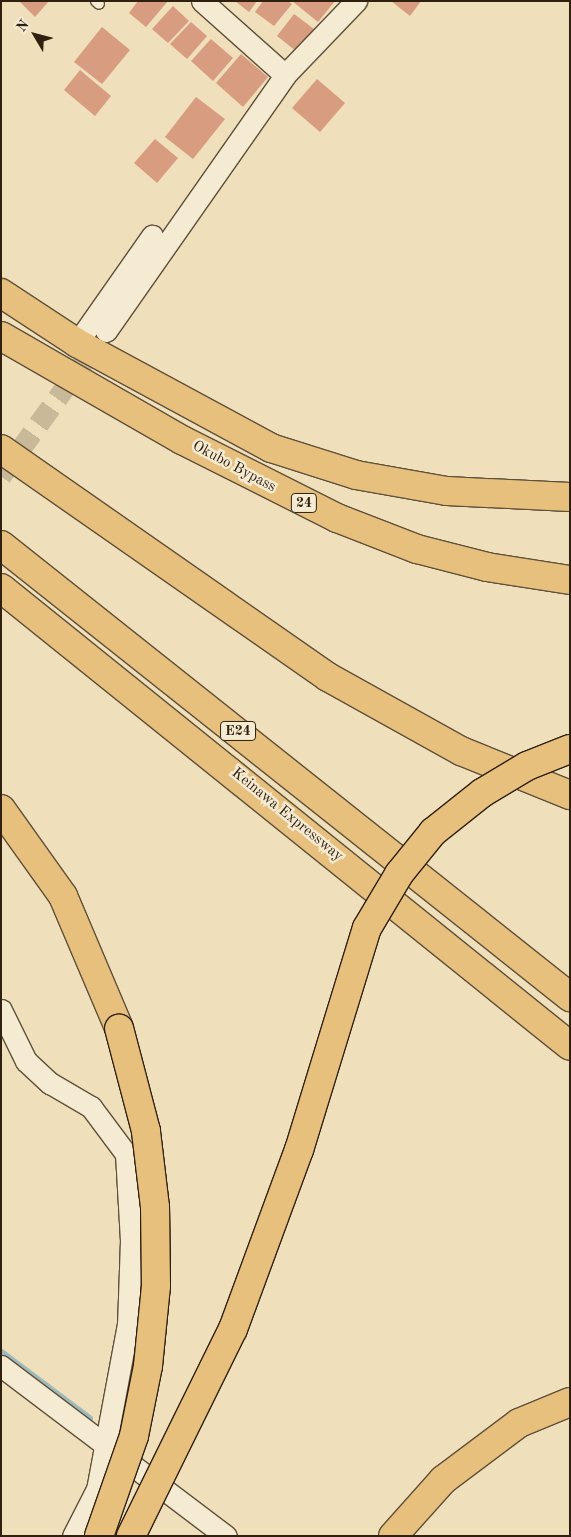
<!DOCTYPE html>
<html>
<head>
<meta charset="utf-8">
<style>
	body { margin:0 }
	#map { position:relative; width:571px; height:1537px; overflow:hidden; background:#efdfba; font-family:"Old Standard TT",serif }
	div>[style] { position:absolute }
	.stream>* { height:7px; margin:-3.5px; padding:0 3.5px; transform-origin:3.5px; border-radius:3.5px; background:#9fbabb }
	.building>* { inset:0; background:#d89c81 }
	.street-tunnel>* { height:21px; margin-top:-10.5px; transform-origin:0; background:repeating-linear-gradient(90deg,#c9b998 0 21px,transparent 0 32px) }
	.roads { filter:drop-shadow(1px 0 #5f503a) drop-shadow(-1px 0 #5f503a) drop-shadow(0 1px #5f503a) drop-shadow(0 -1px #5f503a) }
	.lane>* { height:10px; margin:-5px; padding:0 5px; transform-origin:5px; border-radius:5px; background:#f5ead2 }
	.street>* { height:21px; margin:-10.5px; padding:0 10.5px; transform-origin:10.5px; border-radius:10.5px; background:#f5ead2 }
	.highway>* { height:28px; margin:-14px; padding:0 14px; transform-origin:14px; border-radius:14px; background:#e8c07d }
	.bridges { filter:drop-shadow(1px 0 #2f2010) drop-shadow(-1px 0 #2f2010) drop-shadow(0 1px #2f2010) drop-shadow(0 -1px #2f2010) }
	.highway-bridge>* { height:28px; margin:-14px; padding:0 14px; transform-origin:14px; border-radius:14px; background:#e8c07d }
	span { translate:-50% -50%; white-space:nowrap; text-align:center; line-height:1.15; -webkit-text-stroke:5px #f5ead2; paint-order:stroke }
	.shield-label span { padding:1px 4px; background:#f5ead2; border:1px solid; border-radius:4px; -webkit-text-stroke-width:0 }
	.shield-label { font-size:14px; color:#2f2010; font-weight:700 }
	.street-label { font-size:15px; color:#2f2010 }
	.frame { position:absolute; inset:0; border:2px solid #2f2010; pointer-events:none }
	.north { position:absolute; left:10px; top:10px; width:50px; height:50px; -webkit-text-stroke:4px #f5ead2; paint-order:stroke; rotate:307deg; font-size:14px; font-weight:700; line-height:20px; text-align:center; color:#2f2010 }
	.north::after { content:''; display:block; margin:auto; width:18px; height:22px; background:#2f2010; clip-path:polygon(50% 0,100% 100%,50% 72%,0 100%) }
</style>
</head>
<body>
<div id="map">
	<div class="stream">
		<i style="left:1px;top:1352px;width:110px;rotate:36.9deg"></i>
	</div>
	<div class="building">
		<i style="clip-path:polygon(19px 1px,49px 1px,35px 17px)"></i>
		<i style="clip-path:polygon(138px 1px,168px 1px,146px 27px,129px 13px)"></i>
		<i style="clip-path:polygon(235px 1px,257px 1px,249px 12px)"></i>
		<i style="clip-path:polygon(263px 1px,288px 1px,292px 4px,274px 26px,255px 12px)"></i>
		<i style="clip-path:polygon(292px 1px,335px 1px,318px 22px)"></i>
		<i style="clip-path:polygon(391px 1px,421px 1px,410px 16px)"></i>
		<i style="clip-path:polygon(173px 6px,189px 21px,168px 43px,152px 29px)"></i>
		<i style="clip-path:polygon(294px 14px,314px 29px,296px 51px,277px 36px)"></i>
		<i style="clip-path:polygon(191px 22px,207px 36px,187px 59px,170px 44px)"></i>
		<i style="clip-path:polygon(102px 27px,130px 50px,102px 84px,74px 62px)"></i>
		<i style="clip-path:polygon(211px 39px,233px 58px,213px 81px,191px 61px)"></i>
		<i style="clip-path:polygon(241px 54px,268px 77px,243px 107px,216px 83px)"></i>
		<i style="clip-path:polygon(80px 70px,111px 96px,95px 116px,64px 90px)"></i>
		<i style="clip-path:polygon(317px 79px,345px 103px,320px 132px,292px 108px)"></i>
		<i style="clip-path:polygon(196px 97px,225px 119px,193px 159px,165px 137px)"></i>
		<i style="clip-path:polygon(155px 139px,178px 158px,157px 183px,134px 163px)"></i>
	</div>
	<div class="street-tunnel">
		<i style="left:1px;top:476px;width:169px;rotate:-54.1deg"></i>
	</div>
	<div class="roads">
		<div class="lane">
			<i style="left:96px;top:1px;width:4px;rotate:45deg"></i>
		</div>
		<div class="street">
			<i style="left:202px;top:1px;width:111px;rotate:41.7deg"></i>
			<i style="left:106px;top:331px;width:312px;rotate:-55deg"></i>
			<i style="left:285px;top:75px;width:103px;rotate:-46.2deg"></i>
			<i style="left:77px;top:343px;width:131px;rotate:-55deg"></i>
			<i style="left:1px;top:1010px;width:57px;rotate:63.9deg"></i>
			<i style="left:26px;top:1061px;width:33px;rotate:43deg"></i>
			<i style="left:50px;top:1083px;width:48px;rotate:30.3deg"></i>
			<i style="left:91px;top:1107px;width:59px;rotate:53.3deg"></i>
			<i style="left:126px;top:1154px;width:86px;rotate:86.7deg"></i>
			<i style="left:131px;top:1240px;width:84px;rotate:92deg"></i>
			<i style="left:128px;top:1324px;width:168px;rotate:100.6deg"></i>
			<i style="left:97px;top:1489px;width:53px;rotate:117.1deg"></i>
			<i style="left:1px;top:1366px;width:282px;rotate:37.1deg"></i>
		</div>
		<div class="highway">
			<i style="left:1px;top:293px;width:91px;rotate:33.3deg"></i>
			<i style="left:77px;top:343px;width:221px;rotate:28.4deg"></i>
			<i style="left:271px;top:448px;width:89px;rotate:17.6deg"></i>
			<i style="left:356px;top:475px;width:92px;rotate:10deg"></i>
			<i style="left:447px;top:491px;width:123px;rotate:2.8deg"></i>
			<i style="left:1px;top:336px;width:209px;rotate:29.9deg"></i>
			<i style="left:182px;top:440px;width:174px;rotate:26.7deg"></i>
			<i style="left:337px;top:518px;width:86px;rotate:21.2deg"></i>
			<i style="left:417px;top:549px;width:72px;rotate:14.4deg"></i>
			<i style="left:487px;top:567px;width:84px;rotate:8.9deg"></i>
			<i style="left:1px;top:449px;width:399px;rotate:34.9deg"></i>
			<i style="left:328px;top:677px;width:152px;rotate:29.1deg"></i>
			<i style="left:461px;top:751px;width:118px;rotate:22deg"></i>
			<i style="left:1px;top:545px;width:727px;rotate:38.46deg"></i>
			<i style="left:1px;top:588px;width:730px;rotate:38.83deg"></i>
			<i style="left:1px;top:809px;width:107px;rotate:54.5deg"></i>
			<i style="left:63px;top:896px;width:143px;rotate:67deg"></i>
			<i style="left:393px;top:1536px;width:75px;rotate:-48.2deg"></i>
			<i style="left:443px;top:1480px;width:95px;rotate:-36.9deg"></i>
			<i style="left:519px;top:1423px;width:55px;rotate:-22.4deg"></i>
		</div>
	</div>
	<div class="bridges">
		<div class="highway-bridge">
			<i style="left:99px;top:1536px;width:106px;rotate:-70.7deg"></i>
			<i style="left:134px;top:1436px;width:71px;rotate:-78.7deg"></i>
			<i style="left:148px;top:1366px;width:80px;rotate:-84.3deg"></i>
			<i style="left:156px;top:1286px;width:79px;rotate:-90.7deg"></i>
			<i style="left:155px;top:1207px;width:77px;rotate:-96.8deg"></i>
			<i style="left:146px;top:1131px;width:106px;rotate:-104.7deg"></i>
			<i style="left:131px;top:1536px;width:231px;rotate:-63.8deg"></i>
			<i style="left:233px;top:1329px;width:191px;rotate:-69.8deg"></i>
			<i style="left:299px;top:1150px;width:232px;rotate:-73deg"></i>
			<i style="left:367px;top:928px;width:63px;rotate:-59.3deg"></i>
			<i style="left:399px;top:874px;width:54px;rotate:-51deg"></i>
			<i style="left:433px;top:832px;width:63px;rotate:-38.5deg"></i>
			<i style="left:482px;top:793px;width:52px;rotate:-31deg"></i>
			<i style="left:527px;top:766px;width:46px;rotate:-21.6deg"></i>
		</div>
	</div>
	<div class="shield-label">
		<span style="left:304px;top:503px">24</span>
		<span style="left:238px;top:731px">E24</span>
	</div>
	<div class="street-label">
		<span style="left:234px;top:467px;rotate:28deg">Okubo Bypass</span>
		<span style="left:287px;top:815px;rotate:39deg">Keinawa Expressway</span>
	</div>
	<div class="frame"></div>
	<div class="north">N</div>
</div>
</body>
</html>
